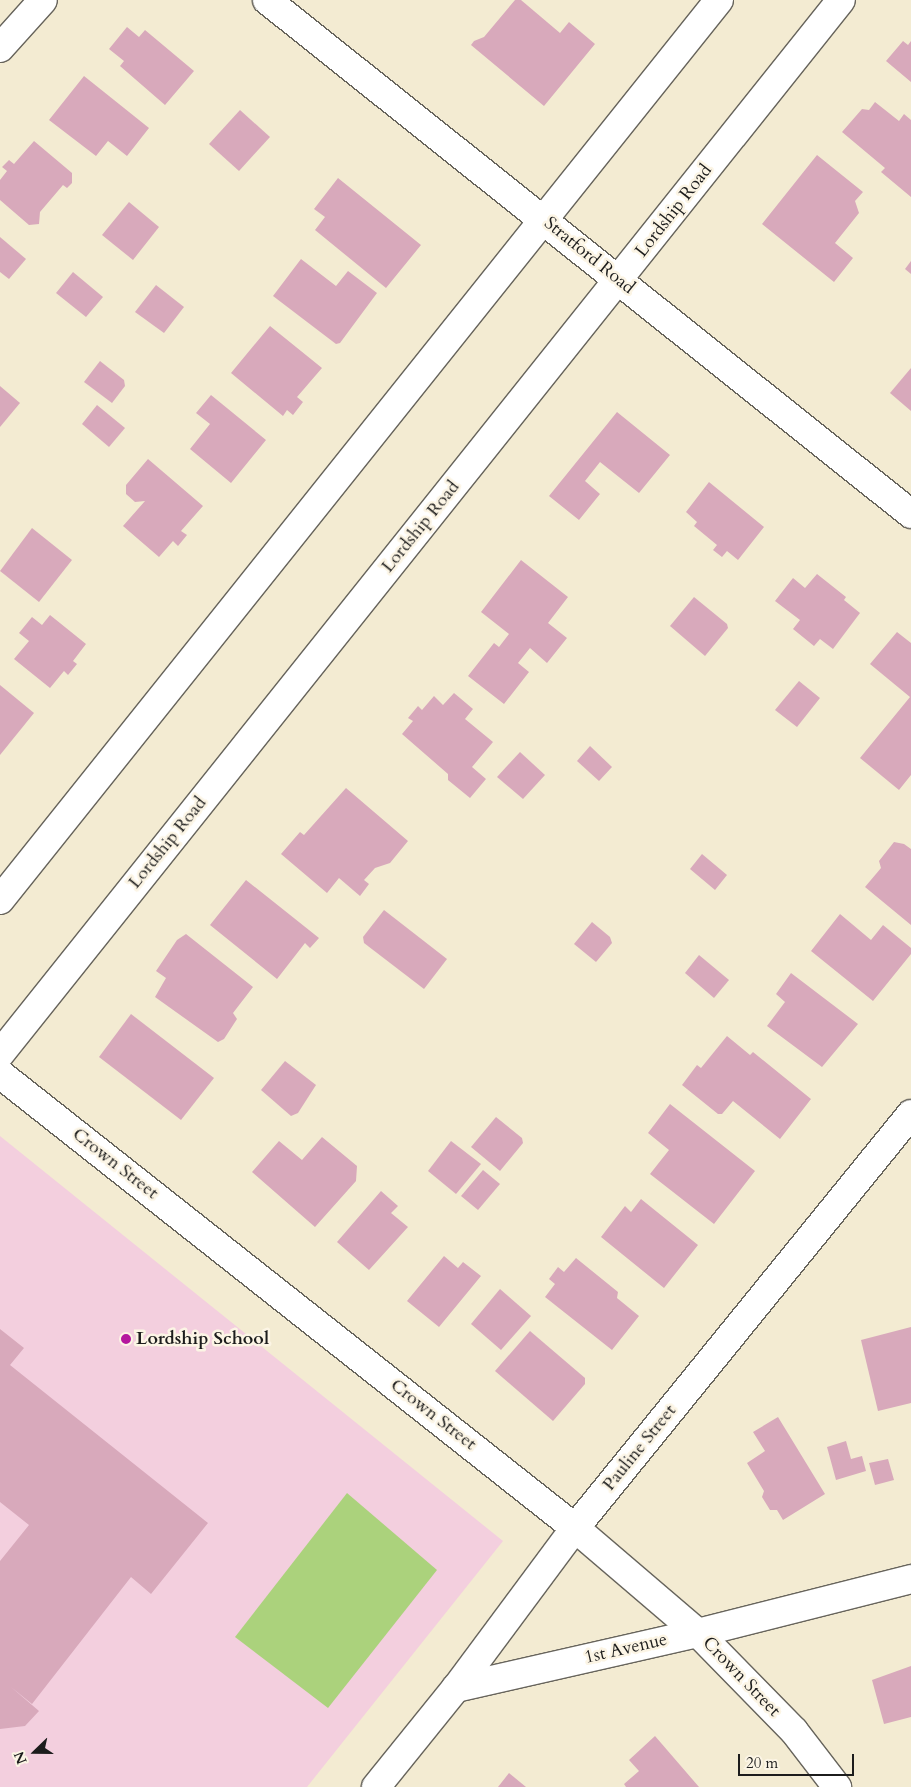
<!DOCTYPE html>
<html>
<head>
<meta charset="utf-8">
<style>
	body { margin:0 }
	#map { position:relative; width:911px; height:1787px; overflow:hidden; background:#f3ebd2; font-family:Cardo,serif }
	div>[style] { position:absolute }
	.built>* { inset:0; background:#f3cfde }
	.green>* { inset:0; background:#abd27c }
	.building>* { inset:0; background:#d8a9bb }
	.roads { filter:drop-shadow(1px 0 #67645c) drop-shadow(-1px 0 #67645c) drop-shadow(0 1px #67645c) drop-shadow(0 -1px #67645c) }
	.minor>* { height:28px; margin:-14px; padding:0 14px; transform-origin:14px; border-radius:14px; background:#fff }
	.dots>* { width:14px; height:14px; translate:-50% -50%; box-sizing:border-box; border:2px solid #fcf5e5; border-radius:50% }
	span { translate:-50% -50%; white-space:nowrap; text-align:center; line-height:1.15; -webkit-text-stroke:5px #fcf5e5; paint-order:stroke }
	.street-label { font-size:18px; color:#1c1c1c }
	.poi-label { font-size:18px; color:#1c1c1c; font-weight:700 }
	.left { translate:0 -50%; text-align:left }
	.north { position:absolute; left:10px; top:1727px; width:50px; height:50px; -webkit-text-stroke:4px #fcf5e5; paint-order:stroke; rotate:248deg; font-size:14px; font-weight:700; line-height:20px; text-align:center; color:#1c1c1c }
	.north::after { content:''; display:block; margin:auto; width:18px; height:22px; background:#1c1c1c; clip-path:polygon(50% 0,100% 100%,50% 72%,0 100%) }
	.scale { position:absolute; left:738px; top:1754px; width:116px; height:22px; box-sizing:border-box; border:2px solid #1c1c1c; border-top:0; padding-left:6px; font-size:15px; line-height:18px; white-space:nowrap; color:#1c1c1c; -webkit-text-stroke:4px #fcf5e5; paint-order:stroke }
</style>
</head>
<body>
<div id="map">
	<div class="built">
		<i style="clip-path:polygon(0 1136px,503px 1541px,307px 1787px,0 1787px)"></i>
	</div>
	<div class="green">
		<i style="clip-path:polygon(347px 1493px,437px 1570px,328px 1708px,235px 1637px)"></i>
	</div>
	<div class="building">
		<i style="clip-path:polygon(515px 0,521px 0,560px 33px,569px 22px,595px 44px,544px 106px,471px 45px,474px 41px,484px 37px)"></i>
		<i style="clip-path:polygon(127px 27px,139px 37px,145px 30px,194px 71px,165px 105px,120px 66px,124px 61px,109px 49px)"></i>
		<i style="clip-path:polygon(903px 41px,908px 45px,911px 41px,911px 82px,886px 61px)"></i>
		<i style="clip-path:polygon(84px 76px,149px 128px,127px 156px,108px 141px,96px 156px,49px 120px)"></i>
		<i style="clip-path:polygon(875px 102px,899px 121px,904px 114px,911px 120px,911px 197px,881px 172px,885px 168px,842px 132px,862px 109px,869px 110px)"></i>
		<i style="clip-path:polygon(240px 110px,270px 137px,239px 171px,209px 144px)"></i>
		<i style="clip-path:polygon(34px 141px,72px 173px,72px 183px,67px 188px,63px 185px,40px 212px,39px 224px,29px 225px,0 200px,0 180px,7px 171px,2px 167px,9px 160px,14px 164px)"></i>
		<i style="clip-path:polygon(817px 155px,863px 192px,855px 201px,859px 213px,835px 243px,853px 258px,834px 282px,762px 224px)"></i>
		<i style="clip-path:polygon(338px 178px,421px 245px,386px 288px,315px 230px,325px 217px,314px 209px)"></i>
		<i style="clip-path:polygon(129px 202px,159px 227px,133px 260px,102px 235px)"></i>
		<i style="clip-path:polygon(0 237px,26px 259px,9px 279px,0 272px)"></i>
		<i style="clip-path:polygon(301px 259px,336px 286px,348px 271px,377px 293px,340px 343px,336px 344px,273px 296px)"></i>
		<i style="clip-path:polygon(911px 261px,911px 274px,905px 269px)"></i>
		<i style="clip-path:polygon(73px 272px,103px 297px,86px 317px,56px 293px)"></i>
		<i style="clip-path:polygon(156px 285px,184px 307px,164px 333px,135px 312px)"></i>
		<i style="clip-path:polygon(270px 326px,322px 368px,297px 397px,303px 402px,293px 415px,287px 410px,283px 416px,231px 373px)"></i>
		<i style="clip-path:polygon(100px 361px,124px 380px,125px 386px,112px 403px,84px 382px)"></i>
		<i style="clip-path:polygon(911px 368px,911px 411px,890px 393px)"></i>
		<i style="clip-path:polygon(0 386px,20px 403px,0 427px)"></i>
		<i style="clip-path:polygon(211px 395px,266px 440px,231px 483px,190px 449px,210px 424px,196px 413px)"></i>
		<i style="clip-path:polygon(97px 405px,125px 428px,109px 447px,82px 424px)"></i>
		<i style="clip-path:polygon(617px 412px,670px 455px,639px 493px,600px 462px,585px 481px,600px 494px,579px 520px,549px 496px)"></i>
		<i style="clip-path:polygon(148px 459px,203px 506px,181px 531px,187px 535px,178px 546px,173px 541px,159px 557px,123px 526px,145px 501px,135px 502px,126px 494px,126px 485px)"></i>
		<i style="clip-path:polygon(709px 482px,764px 527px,738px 560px,727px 551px,722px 557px,713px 550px,717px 545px,694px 526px,697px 522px,686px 512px)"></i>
		<i style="clip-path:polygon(32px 528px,72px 560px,39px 602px,0 571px)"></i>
		<i style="clip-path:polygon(521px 560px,568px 597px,548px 623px,567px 638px,547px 663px,530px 648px,518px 663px,529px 672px,504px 704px,468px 676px,494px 643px,499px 647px,509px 634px,481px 612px)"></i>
		<i style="clip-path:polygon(817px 574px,846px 597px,844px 600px,860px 613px,833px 649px,820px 639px,814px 646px,793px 629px,800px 620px,775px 601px,793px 578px,805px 588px)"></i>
		<i style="clip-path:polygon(694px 597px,727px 624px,728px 628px,705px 656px,670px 626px)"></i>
		<i style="clip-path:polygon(50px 615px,86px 644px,73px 661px,77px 664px,68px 675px,64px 671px,50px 688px,14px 659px,29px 641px,19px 633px,32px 617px,42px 625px)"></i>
		<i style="clip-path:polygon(897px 632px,911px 643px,911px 775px,899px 790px,860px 758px,910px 697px,870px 664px)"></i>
		<i style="clip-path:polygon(799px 681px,820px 698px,797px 727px,775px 710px)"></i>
		<i style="clip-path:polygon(0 685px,34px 713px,0 755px)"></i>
		<i style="clip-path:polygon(454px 693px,473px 709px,465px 719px,493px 742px,472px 767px,486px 779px,470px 798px,448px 780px,448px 774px,402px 734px,413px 721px,408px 718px,418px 706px,422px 710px,434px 696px,443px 705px)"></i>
		<i style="clip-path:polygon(590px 746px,612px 767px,599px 781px,577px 761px)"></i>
		<i style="clip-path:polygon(520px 752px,545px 775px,523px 799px,497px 777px)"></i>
		<i style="clip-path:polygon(346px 788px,408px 841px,390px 863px,375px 868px,364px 880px,369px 884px,360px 896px,339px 878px,327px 893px,281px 854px,300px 832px,304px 835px)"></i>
		<i style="clip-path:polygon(894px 842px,904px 844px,911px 849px,911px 925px,865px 887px,881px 868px,879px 861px)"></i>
		<i style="clip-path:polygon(702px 854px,727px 875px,715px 890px,690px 869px)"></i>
		<i style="clip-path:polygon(246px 880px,319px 938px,310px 948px,305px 943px,277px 979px,210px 925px)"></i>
		<i style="clip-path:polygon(384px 910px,447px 959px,424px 989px,364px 943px,363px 937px)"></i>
		<i style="clip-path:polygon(840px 914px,871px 940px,883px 925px,911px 948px,911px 954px,873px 1001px,811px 951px)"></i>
		<i style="clip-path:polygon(592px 922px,610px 937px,612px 943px,596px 962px,574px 944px)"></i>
		<i style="clip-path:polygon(186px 934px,253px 987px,233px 1013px,237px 1019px,224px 1039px,218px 1042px,155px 997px,166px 978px,156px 971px,177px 940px)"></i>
		<i style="clip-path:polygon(699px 955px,729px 980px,714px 998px,685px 973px)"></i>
		<i style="clip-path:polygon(791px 973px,858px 1024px,822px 1067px,767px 1026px,785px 1002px,776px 994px)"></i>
		<i style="clip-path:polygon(131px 1014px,214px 1078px,181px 1120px,99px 1057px)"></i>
		<i style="clip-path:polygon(727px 1036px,750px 1055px,753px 1052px,811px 1099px,780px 1139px,733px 1101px,722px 1114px,718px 1114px,682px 1085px,697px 1065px,701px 1068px)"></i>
		<i style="clip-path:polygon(285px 1061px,316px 1085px,298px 1113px,291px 1116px,261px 1090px)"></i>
		<i style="clip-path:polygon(670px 1104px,755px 1171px,714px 1224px,650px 1174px,669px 1150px,648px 1133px)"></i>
		<i style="clip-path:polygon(496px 1117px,522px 1138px,523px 1143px,500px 1171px,471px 1147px)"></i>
		<i style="clip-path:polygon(322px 1137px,357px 1166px,356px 1181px,315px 1227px,252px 1172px,279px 1141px,302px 1160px)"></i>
		<i style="clip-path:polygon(451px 1141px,481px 1164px,456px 1194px,428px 1171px)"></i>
		<i style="clip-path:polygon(483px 1170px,500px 1184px,478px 1210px,461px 1196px)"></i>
		<i style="clip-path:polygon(381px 1191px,398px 1206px,391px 1213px,408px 1227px,369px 1270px,337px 1242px)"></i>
		<i style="clip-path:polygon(641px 1199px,698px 1245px,664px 1288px,601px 1237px,625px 1206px,631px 1212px)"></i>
		<i style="clip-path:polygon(444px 1256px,458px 1268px,463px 1262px,481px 1276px,439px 1327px,407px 1301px)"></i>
		<i style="clip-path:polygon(576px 1258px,618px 1292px,617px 1298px,639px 1316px,612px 1350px,545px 1297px,555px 1284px,549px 1279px,558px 1267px,564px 1272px)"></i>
		<i style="clip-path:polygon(500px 1289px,531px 1316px,501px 1350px,471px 1324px)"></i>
		<i style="clip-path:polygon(911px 1327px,911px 1403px,878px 1411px,861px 1340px)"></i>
		<i style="clip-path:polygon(0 1329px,24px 1348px,10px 1365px,208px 1523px,151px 1594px,131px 1577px,32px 1704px,11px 1687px,39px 1711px,25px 1726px,0 1729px,0 1561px,29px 1525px,0 1502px)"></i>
		<i style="clip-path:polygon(530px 1331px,585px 1378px,585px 1384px,553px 1421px,495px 1371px)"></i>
		<i style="clip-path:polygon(778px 1417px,825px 1494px,783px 1520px,777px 1510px,770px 1510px,762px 1497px,764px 1491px,747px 1463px,765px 1451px,753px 1432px)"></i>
		<i style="clip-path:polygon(846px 1441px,851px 1459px,862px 1456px,866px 1471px,836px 1480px,827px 1447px)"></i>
		<i style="clip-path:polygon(888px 1459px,894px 1480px,875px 1485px,869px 1463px)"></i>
		<i style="clip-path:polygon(911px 1666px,911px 1717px,884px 1724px,872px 1680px)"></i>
		<i style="clip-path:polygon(655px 1736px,699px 1787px,626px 1787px,624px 1784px,639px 1771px,629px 1760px)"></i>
		<i style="clip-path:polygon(509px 1773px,526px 1787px,498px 1787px)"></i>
	</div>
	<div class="roads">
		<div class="minor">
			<i style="left:267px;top:0;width:824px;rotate:38.59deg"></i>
			<i style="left:0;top:48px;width:64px;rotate:-48.1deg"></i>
			<i style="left:0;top:900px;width:1152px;rotate:-51.38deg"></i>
			<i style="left:0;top:1054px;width:1348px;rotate:-51.41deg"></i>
			<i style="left:0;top:1074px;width:733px;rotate:38.29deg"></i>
			<i style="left:575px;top:1528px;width:162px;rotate:40.5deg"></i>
			<i style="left:698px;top:1633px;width:137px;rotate:45.6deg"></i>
			<i style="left:794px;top:1731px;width:71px;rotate:52.5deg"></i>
			<i style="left:456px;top:1688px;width:248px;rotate:-12.8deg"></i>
			<i style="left:698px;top:1633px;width:220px;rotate:-14.2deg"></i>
			<i style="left:376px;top:1787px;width:127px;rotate:-51.1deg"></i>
			<i style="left:456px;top:1688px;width:199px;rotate:-53.4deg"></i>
			<i style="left:575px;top:1528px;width:533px;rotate:-50.94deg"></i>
		</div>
	</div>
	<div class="dots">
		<i style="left:126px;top:1339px;background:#b5179e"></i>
	</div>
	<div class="street-label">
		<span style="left:674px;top:211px;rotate:-52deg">Lordship Road</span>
		<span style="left:589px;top:256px;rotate:39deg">Stratford Road</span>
		<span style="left:421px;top:527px;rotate:-51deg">Lordship Road</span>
		<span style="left:168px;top:843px;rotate:-51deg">Lordship Road</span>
		<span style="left:115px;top:1164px;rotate:38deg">Crown Street</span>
		<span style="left:433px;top:1415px;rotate:38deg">Crown Street</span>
		<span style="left:640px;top:1448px;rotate:-51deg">Pauline Street</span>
		<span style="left:626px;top:1649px;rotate:-13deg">1st Avenue</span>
		<span style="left:741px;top:1677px;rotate:46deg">Crown Street</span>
	</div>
	<div class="poi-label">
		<span class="left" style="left:136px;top:1339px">Lordship School</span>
	</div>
	<div class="north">N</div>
	<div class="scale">20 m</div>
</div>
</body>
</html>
